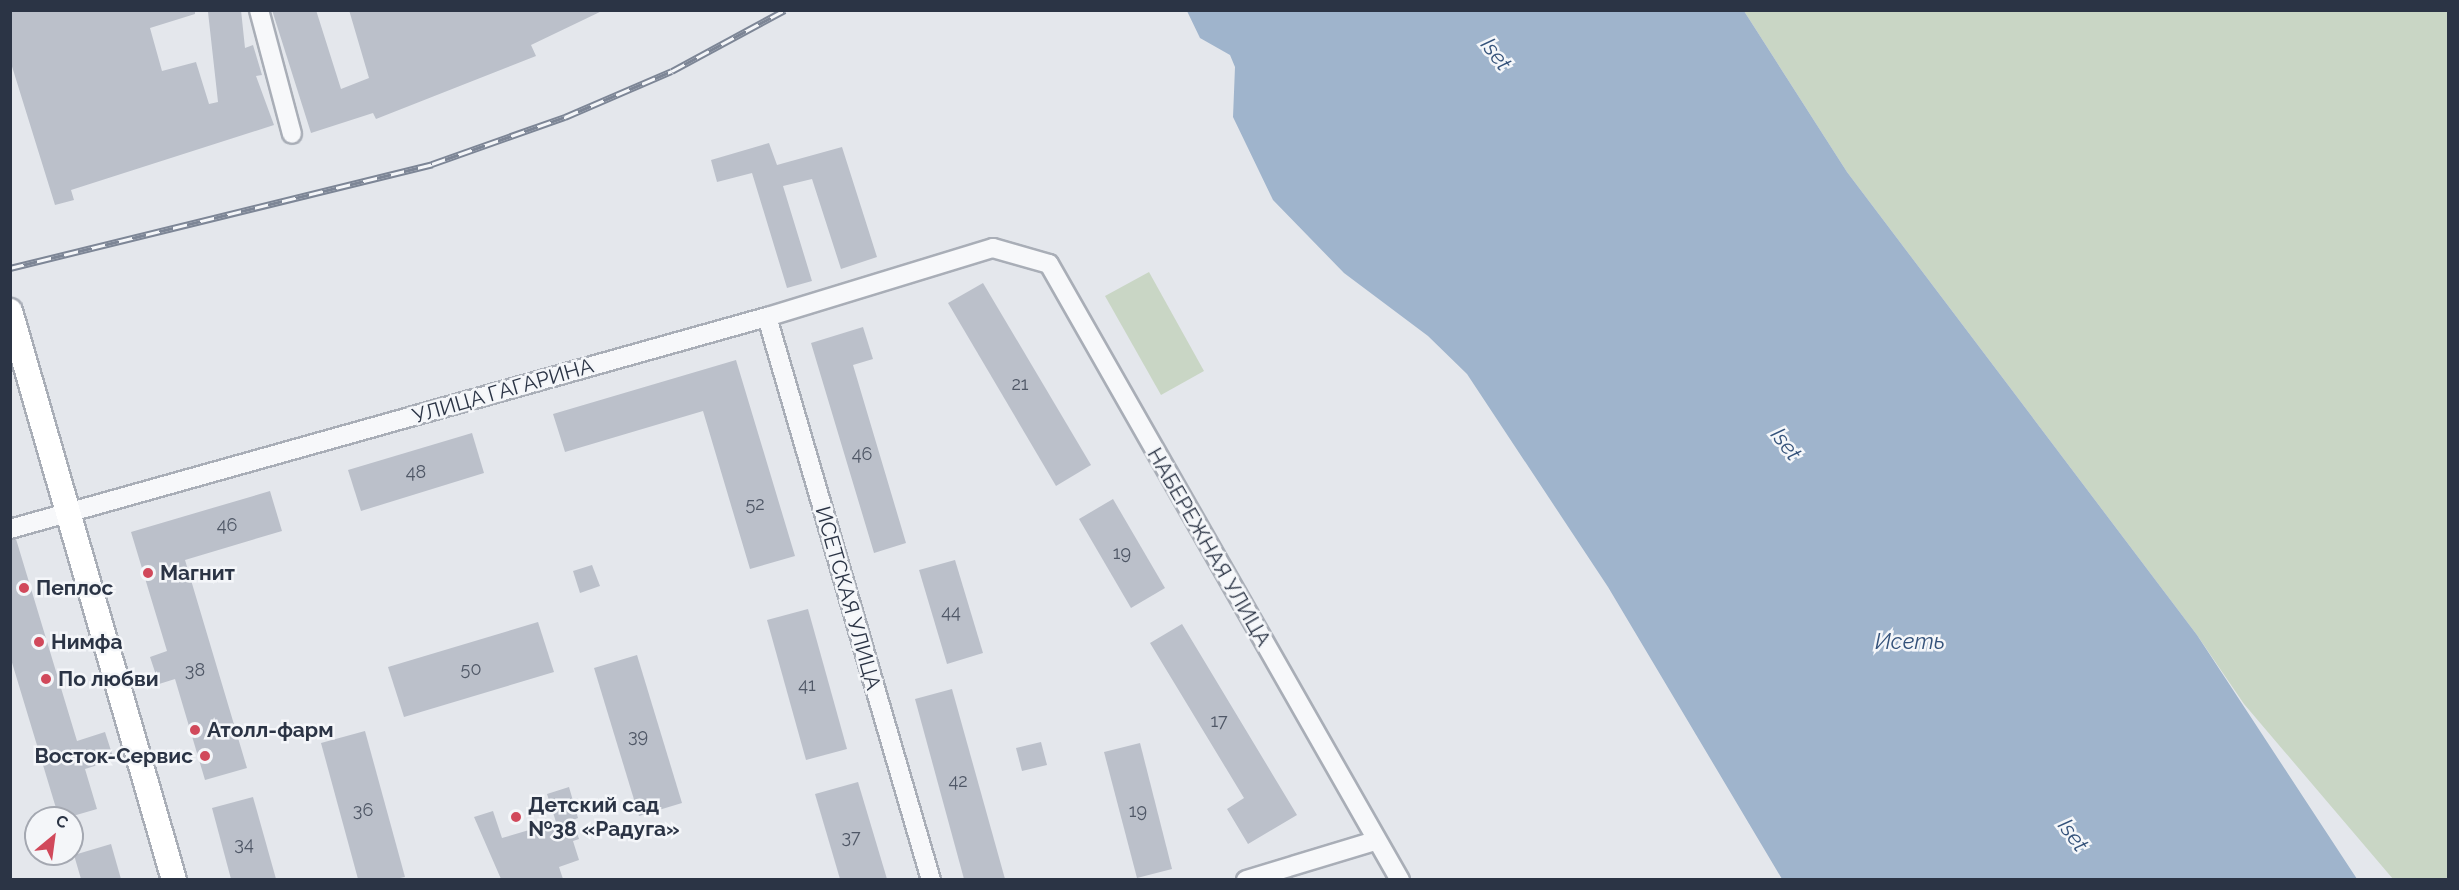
<!DOCTYPE html>
<html>
<head>
<meta charset="utf-8">
<style>
	body { margin:0 }
	#map { position:relative; width:2459px; height:890px; overflow:hidden; background:#e4e7ec; font-family:Raleway,sans-serif }
	div>[style] { position:absolute }
	.green>* { inset:0; background:#c9d6c5 }
	.water>* { inset:0; background:#9fb4cc }
	.building>* { inset:0; background:#bbc0ca }
	.roads { filter:drop-shadow(2px 0 #a9aeb7) drop-shadow(-2px 0 #a9aeb7) drop-shadow(0 2px #a9aeb7) drop-shadow(0 -2px #a9aeb7) }
	.street>* { height:18px; margin:-9px; padding:0 9px; transform-origin:9px; border-radius:9px; background:#f7f8fa }
	.secondary>* { height:24px; margin:-12px; padding:0 12px; transform-origin:12px; border-radius:12px; background:#fff }
	.rail>* { height:7px; margin-top:-3.5px; transform-origin:0; background:repeating-linear-gradient(90deg,#f4f6f9 0 14px,#7d8696 0 28px); box-sizing:border-box; border-block:2px solid #7d8696 }
	.dots>* { width:16px; height:16px; translate:-50% -50%; box-sizing:border-box; border:3px solid #f4f6f9; border-radius:50% }
	span { translate:-50% -50%; white-space:nowrap; text-align:center; line-height:1.15; -webkit-text-stroke:5px #f4f6f9; paint-order:stroke }
	.number-label { font-size:18px; color:#4f5766 }
	.number-label span { -webkit-text-stroke-width:0 }
	.street-label { font-size:21px; color:#2b3445 }
	.poi-label { font-size:21px; color:#2b3445; font-weight:700 }
	.left { translate:0 -50%; text-align:left }
	.right { translate:-100% -50%; text-align:right }
	.water-label { font-size:22px; color:#34527a; font-style:italic }
	.frame { position:absolute; inset:0; border:12px solid #2b3445; pointer-events:none }
	.north { position:absolute; left:24px; top:806px; width:60px; height:60px; box-sizing:border-box; background:#f4f6f9; border:2px solid #a4a8b1; border-radius:50%; rotate:29deg; font-size:16px; font-weight:700; line-height:24px; text-align:center; color:#2b3445 }
	.north::after { content:''; display:block; margin:auto; width:21px; height:27px; background:#d1495b; clip-path:polygon(50% 0,100% 100%,50% 72%,0 100%) }
</style>
</head>
<body>
<div id="map">
	<div class="green">
		<i style="clip-path:polygon(1744px 11px,2448px 11px,2448px 879px,2393px 879px,2244px 704px,2197px 635px,1847px 172px)"></i>
		<i style="clip-path:polygon(1149px 272px,1204px 371px,1161px 395px,1105px 296px)"></i>
	</div>
	<div class="water">
		<i style="clip-path:polygon(1187px 11px,1744px 11px,1847px 172px,2197px 635px,2357px 879px,1782px 879px,1608px 587px,1467px 374px,1428px 336px,1344px 273px,1273px 200px,1233px 117px,1235px 67px,1230px 55px,1200px 38px)"></i>
	</div>
	<div class="building">
		<i style="clip-path:polygon(10px 10px,195px 10px,195px 14px,150px 28px,162px 71px,196px 62px,209px 104px,218px 102px,208px 12px,241px 10px,245px 48px,253px 45px,262px 75px,256px 76px,274px 125px,71px 190px,74px 200px,55px 205px,10px 60px)"></i>
		<i style="clip-path:polygon(272px 10px,316px 10px,341px 89px,369px 78px,349px 10px,604px 10px,531px 45px,536px 56px,376px 119px,373px 113px,311px 133px)"></i>
		<i style="clip-path:polygon(769px 143px,777px 165px,842px 147px,877px 257px,841px 269px,812px 179px,783px 186px,812px 281px,787px 288px,752px 173px,717px 182px,711px 160px)"></i>
		<i style="clip-path:polygon(983px 283px,1091px 465px,1056px 486px,948px 303px)"></i>
		<i style="clip-path:polygon(863px 327px,873px 359px,853px 365px,906px 543px,874px 553px,811px 343px)"></i>
		<i style="clip-path:polygon(736px 360px,795px 556px,750px 569px,703px 411px,565px 452px,553px 414px)"></i>
		<i style="clip-path:polygon(472px 433px,484px 473px,361px 511px,348px 470px)"></i>
		<i style="clip-path:polygon(270px 491px,282px 531px,185px 560px,247px 768px,205px 780px,175px 679px,159px 684px,150px 657px,167px 651px,131px 532px)"></i>
		<i style="clip-path:polygon(1113px 499px,1165px 588px,1131px 608px,1079px 519px)"></i>
		<i style="clip-path:polygon(16px 539px,77px 741px,105px 732px,114px 760px,85px 769px,97px 809px,66px 818px,59px 818px,10px 656px,10px 540px)"></i>
		<i style="clip-path:polygon(955px 560px,983px 653px,947px 664px,919px 570px)"></i>
		<i style="clip-path:polygon(592px 565px,600px 586px,580px 593px,573px 571px)"></i>
		<i style="clip-path:polygon(808px 609px,847px 749px,806px 760px,767px 620px)"></i>
		<i style="clip-path:polygon(538px 622px,554px 672px,404px 717px,388px 667px)"></i>
		<i style="clip-path:polygon(1182px 624px,1297px 815px,1248px 844px,1227px 809px,1244px 798px,1150px 643px)"></i>
		<i style="clip-path:polygon(637px 655px,682px 803px,639px 816px,594px 668px)"></i>
		<i style="clip-path:polygon(952px 689px,1005px 879px,964px 879px,915px 699px)"></i>
		<i style="clip-path:polygon(365px 731px,405px 877px,395px 879px,358px 879px,321px 743px)"></i>
		<i style="clip-path:polygon(1041px 742px,1047px 765px,1022px 771px,1016px 748px)"></i>
		<i style="clip-path:polygon(1140px 743px,1172px 869px,1137px 878px,1104px 752px)"></i>
		<i style="clip-path:polygon(858px 782px,887px 879px,840px 879px,815px 794px)"></i>
		<i style="clip-path:polygon(569px 787px,578px 818px,573px 820px,579px 839px,573px 841px,579px 860px,559px 867px,563px 879px,501px 879px,474px 817px,493px 811px,502px 838px,556px 822px,547px 794px)"></i>
		<i style="clip-path:polygon(253px 797px,276px 879px,231px 879px,212px 808px)"></i>
		<i style="clip-path:polygon(111px 844px,121px 879px,81px 879px,74px 855px)"></i>
	</div>
	<div class="roads">
		<div class="street">
			<i style="left:259px;top:10px;width:128px;rotate:75.1deg"></i>
			<i style="left:767px;top:317px;width:586px;rotate:73.76deg"></i>
			<i style="left:10px;top:529px;width:786px;rotate:-15.65deg"></i>
			<i style="left:767px;top:317px;width:236px;rotate:-17deg"></i>
			<i style="left:993px;top:248px;width:58px;rotate:15.9deg"></i>
			<i style="left:1049px;top:264px;width:709px;rotate:60.33deg"></i>
			<i style="left:1246px;top:880px;width:135px;rotate:-16.8deg"></i>
		</div>
		<div class="secondary">
			<i style="left:10px;top:311px;width:592px;rotate:73.92deg"></i>
		</div>
	</div>
	<div class="rail">
		<i style="left:10px;top:268px;width:435px;rotate:-13.8deg"></i>
		<i style="left:432px;top:164px;width:141px;rotate:-19.5deg"></i>
		<i style="left:565px;top:117px;width:116px;rotate:-23.3deg"></i>
		<i style="left:672px;top:71px;width:128px;rotate:-28.4deg"></i>
	</div>
	<div class="dots">
		<i style="left:148px;top:573px;background:#d1495b"></i>
		<i style="left:24px;top:588px;background:#d1495b"></i>
		<i style="left:39px;top:642px;background:#d1495b"></i>
		<i style="left:46px;top:679px;background:#d1495b"></i>
		<i style="left:195px;top:730px;background:#d1495b"></i>
		<i style="left:205px;top:756px;background:#d1495b"></i>
		<i style="left:516px;top:817px;background:#d1495b"></i>
	</div>
	<div class="number-label">
		<span style="left:1020px;top:384px">21</span>
		<span style="left:862px;top:454px">46</span>
		<span style="left:416px;top:472px">48</span>
		<span style="left:755px;top:504px">52</span>
		<span style="left:227px;top:525px">46</span>
		<span style="left:1122px;top:553px">19</span>
		<span style="left:951px;top:612px">44</span>
		<span style="left:471px;top:669px">50</span>
		<span style="left:195px;top:670px">38</span>
		<span style="left:807px;top:685px">41</span>
		<span style="left:1219px;top:721px">17</span>
		<span style="left:638px;top:736px">39</span>
		<span style="left:958px;top:781px">42</span>
		<span style="left:363px;top:810px">36</span>
		<span style="left:1138px;top:811px">19</span>
		<span style="left:851px;top:837px">37</span>
		<span style="left:244px;top:844px">34</span>
	</div>
	<div class="street-label">
		<span style="left:503px;top:391px;rotate:-16deg">УЛИЦА ГАГАРИНА</span>
		<span style="left:1209px;top:547px;rotate:60deg">НАБЕРЕЖНАЯ УЛИЦА</span>
		<span style="left:848px;top:598px;rotate:74deg">ИСЕТСКАЯ УЛИЦА</span>
	</div>
	<div class="poi-label">
		<span class="left" style="left:160px;top:573px">Магнит</span>
		<span class="left" style="left:36px;top:588px">Пеплос</span>
		<span class="left" style="left:51px;top:642px">Нимфа</span>
		<span class="left" style="left:58px;top:679px">По любви</span>
		<span class="left" style="left:207px;top:730px">Атолл-фарм</span>
		<span class="right" style="left:193px;top:756px">Восток-Сервис</span>
		<span class="left" style="left:528px;top:817px">Детский сад<br>№38 «Радуга»</span>
	</div>
	<div class="water-label">
		<span style="left:1496px;top:54px;rotate:53deg">Iset</span>
		<span style="left:1786px;top:444px;rotate:53deg">Iset</span>
		<span style="left:1910px;top:642px">Исеть</span>
		<span style="left:2073px;top:835px;rotate:54deg">Iset</span>
	</div>
	<div class="frame"></div>
	<div class="north">С</div>
</div>
</body>
</html>
